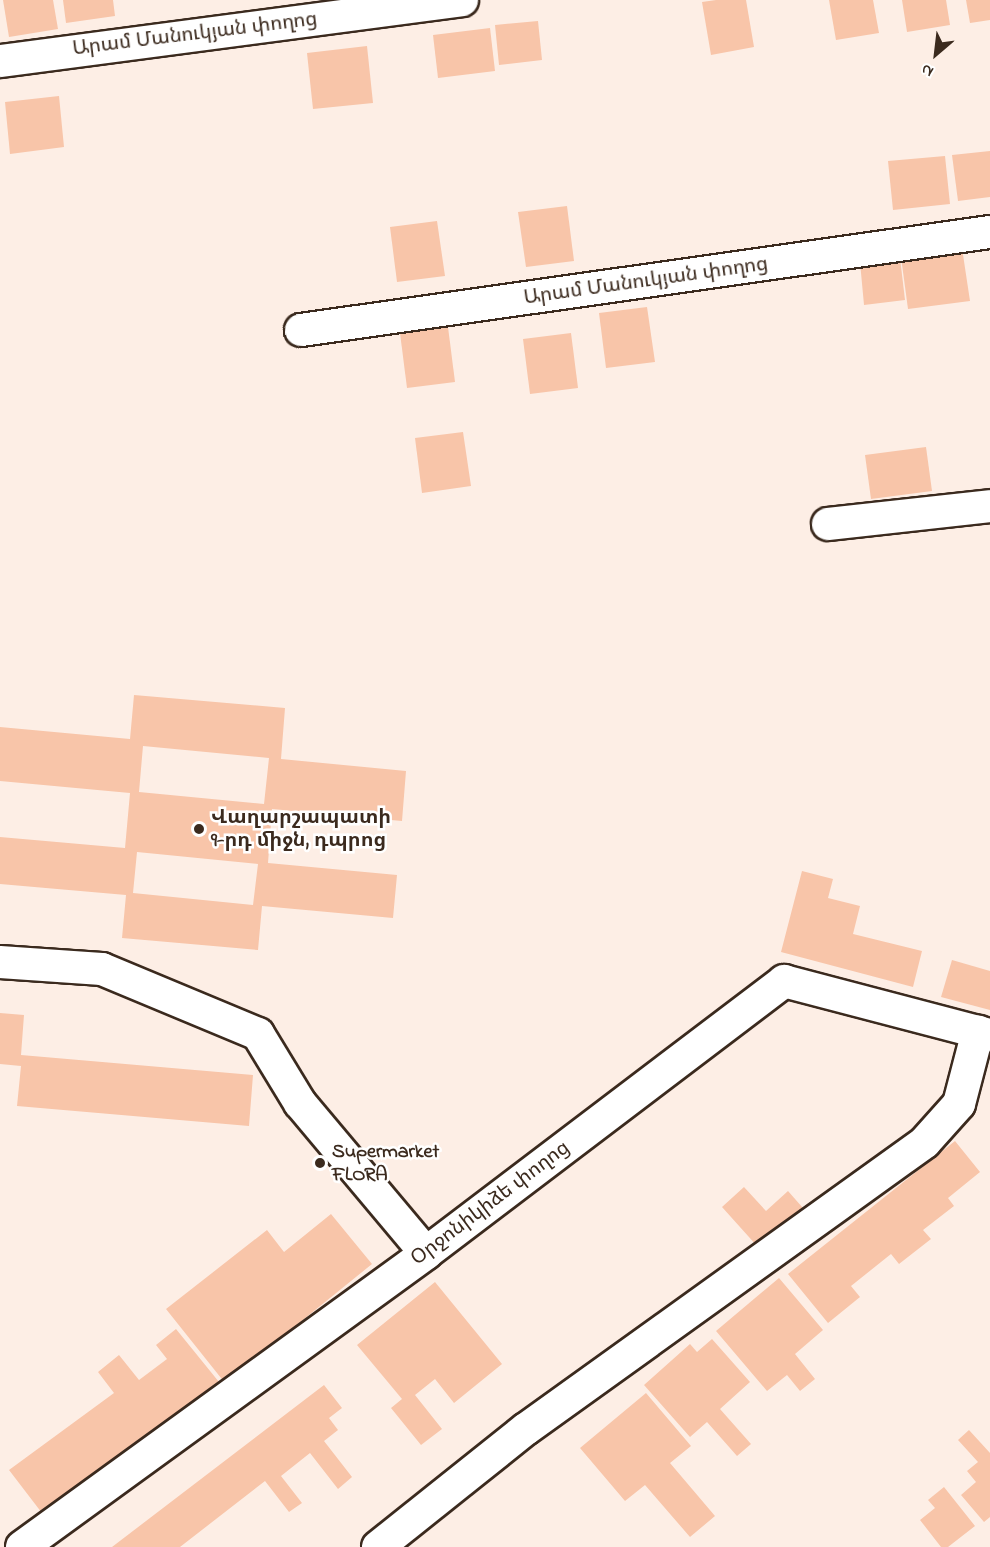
<!DOCTYPE html>
<html>
<head>
<meta charset="utf-8">
<style>
	body { margin:0 }
	#map { position:relative; width:990px; height:1547px; overflow:hidden; background:#fdeee5; font-family:"Indie Flower","Noto Sans Armenian",sans-serif }
	div>[style] { position:absolute }
	.building>* { inset:0; background:#f8c5a9 }
	.roads { filter:drop-shadow(2px 0 #3b2a1e) drop-shadow(-2px 0 #3b2a1e) drop-shadow(0 2px #3b2a1e) drop-shadow(0 -2px #3b2a1e) }
	.minor>* { height:32px; margin:-16px; padding:0 16px; transform-origin:16px; border-radius:16px; background:#fff }
	.dots>* { width:16px; height:16px; translate:-50% -50%; box-sizing:border-box; border:3px solid #fff; border-radius:50% }
	span { translate:-50% -50%; white-space:nowrap; text-align:center; line-height:1.15; -webkit-text-stroke:5px #fff; paint-order:stroke }
	.street-label { font-size:20px; color:#3b2a1e }
	.poi-label { font-size:20px; color:#3b2a1e; font-weight:700 }
	.left { translate:0 -50%; text-align:left }
	.north { position:absolute; left:906px; top:24px; width:60px; height:60px; -webkit-text-stroke:4px #fff; paint-order:stroke; rotate:208deg; font-size:16px; font-weight:700; line-height:24px; text-align:center; color:#3b2a1e }
	.north::after { content:''; display:block; margin:auto; width:21px; height:27px; background:#3b2a1e; clip-path:polygon(50% 0,100% 100%,50% 72%,0 100%) }
</style>
</head>
<body>
<div id="map">
	<div class="building">
		<i style="clip-path:polygon(3px 0,53px 0,58px 29px,9px 37px)"></i>
		<i style="clip-path:polygon(63px 0,113px 0,115px 16px,66px 23px)"></i>
		<i style="clip-path:polygon(716px 0,746px 0,754px 47px,711px 55px,702px 2px)"></i>
		<i style="clip-path:polygon(829px 0,873px 0,879px 33px,836px 40px)"></i>
		<i style="clip-path:polygon(902px 0,946px 0,950px 25px,907px 32px)"></i>
		<i style="clip-path:polygon(966px 0,990px 0,990px 20px,970px 23px)"></i>
		<i style="clip-path:polygon(538px 21px,542px 60px,499px 65px,495px 25px)"></i>
		<i style="clip-path:polygon(490px 28px,495px 71px,438px 78px,433px 35px)"></i>
		<i style="clip-path:polygon(367px 46px,373px 103px,313px 109px,307px 53px)"></i>
		<i style="clip-path:polygon(59px 96px,64px 147px,10px 154px,5px 102px)"></i>
		<i style="clip-path:polygon(990px 151px,990px 197px,958px 201px,952px 155px)"></i>
		<i style="clip-path:polygon(945px 156px,950px 204px,893px 210px,888px 161px)"></i>
		<i style="clip-path:polygon(567px 206px,574px 261px,526px 267px,518px 212px)"></i>
		<i style="clip-path:polygon(437px 221px,445px 276px,397px 282px,390px 227px)"></i>
		<i style="clip-path:polygon(962px 248px,970px 301px,908px 309px,901px 257px)"></i>
		<i style="clip-path:polygon(900px 258px,905px 300px,864px 305px,860px 262px)"></i>
		<i style="clip-path:polygon(647px 307px,655px 362px,606px 368px,599px 313px)"></i>
		<i style="clip-path:polygon(448px 327px,455px 382px,407px 388px,400px 333px)"></i>
		<i style="clip-path:polygon(571px 333px,578px 388px,530px 394px,523px 339px)"></i>
		<i style="clip-path:polygon(463px 432px,471px 486px,422px 493px,415px 438px)"></i>
		<i style="clip-path:polygon(926px 447px,932px 491px,871px 499px,865px 455px)"></i>
		<i style="clip-path:polygon(evenodd,134px 695px,285px 708px,281px 759px,406px 771px,402px 821px,272px 809px,268px 863px,397px 875px,393px 918px,262px 906px,258px 950px,122px 938px,126px 895px,0 884px,0 837px,125px 848px,130px 793px,0 781px,0 727px,130px 739px,134px 695px,143px 746px,269px 758px,264px 804px,139px 792px,143px 746px,134px 695px,137px 852px,258px 864px,253px 905px,133px 893px,137px 852px)"></i>
		<i style="clip-path:polygon(802px 871px,833px 879px,828px 898px,860px 906px,853px 934px,922px 951px,913px 987px,781px 952px)"></i>
		<i style="clip-path:polygon(952px 960px,990px 971px,990px 1010px,941px 997px)"></i>
		<i style="clip-path:polygon(0 1013px,24px 1015px,21px 1055px,253px 1075px,249px 1126px,17px 1106px,21px 1066px,0 1064px)"></i>
		<i style="clip-path:polygon(955px 1141px,980px 1172px,948px 1198px,954px 1206px,923px 1230px,931px 1239px,899px 1264px,891px 1254px,851px 1286px,860px 1297px,828px 1323px,788px 1274px)"></i>
		<i style="clip-path:polygon(744px 1187px,766px 1211px,788px 1191px,810px 1216px,766px 1256px,722px 1207px)"></i>
		<i style="clip-path:polygon(331px 1214px,372px 1264px,225px 1383px,166px 1309px,267px 1230px,284px 1252px)"></i>
		<i style="clip-path:polygon(779px 1278px,823px 1330px,795px 1354px,815px 1379px,800px 1391px,787px 1375px,767px 1391px,716px 1331px)"></i>
		<i style="clip-path:polygon(435px 1282px,502px 1364px,454px 1403px,435px 1379px,415px 1395px,442px 1429px,421px 1445px,391px 1408px,402px 1399px,357px 1345px)"></i>
		<i style="clip-path:polygon(176px 1329px,219px 1382px,45px 1517px,9px 1470px,114px 1393px,98px 1372px,119px 1355px,139px 1380px,167px 1359px,156px 1345px)"></i>
		<i style="clip-path:polygon(712px 1339px,750px 1382px,720px 1409px,751px 1444px,737px 1456px,707px 1422px,690px 1437px,644px 1385px,690px 1344px,697px 1352px)"></i>
		<i style="clip-path:polygon(324px 1385px,342px 1408px,329px 1418px,338px 1430px,324px 1441px,352px 1477px,338px 1489px,310px 1453px,281px 1476px,302px 1503px,289px 1512px,265px 1481px,180px 1547px,112px 1547px)"></i>
		<i style="clip-path:polygon(646px 1393px,691px 1446px,670px 1463px,715px 1516px,690px 1537px,645px 1485px,625px 1501px,580px 1448px)"></i>
		<i style="clip-path:polygon(969px 1430px,990px 1453px,990px 1517px,984px 1522px,961px 1495px,976px 1482px,967px 1471px,978px 1462px,958px 1440px)"></i>
		<i style="clip-path:polygon(944px 1487px,975px 1526px,948px 1547px,941px 1547px,920px 1520px,935px 1508px,928px 1500px)"></i>
	</div>
	<div class="roads">
		<div class="minor">
			<i style="left:0;top:61px;width:466px;rotate:-7.5deg"></i>
			<i style="left:301px;top:330px;width:696px;rotate:-8.1deg"></i>
			<i style="left:828px;top:524px;width:163px;rotate:-6.3deg"></i>
			<i style="left:0;top:962px;width:102px;rotate:3.9deg"></i>
			<i style="left:102px;top:969px;width:169px;rotate:22.6deg"></i>
			<i style="left:258px;top:1034px;width:81px;rotate:58.7deg"></i>
			<i style="left:300px;top:1103px;width:196px;rotate:50deg"></i>
			<i style="left:22px;top:1547px;width:500px;rotate:-36deg"></i>
			<i style="left:426px;top:1253px;width:450px;rotate:-37.2deg"></i>
			<i style="left:784px;top:981px;width:213px;rotate:14.7deg"></i>
			<i style="left:378px;top:1547px;width:189px;rotate:-38.6deg"></i>
			<i style="left:526px;top:1429px;width:491px;rotate:-35.7deg"></i>
			<i style="left:925px;top:1142px;width:51px;rotate:-48.2deg"></i>
			<i style="left:959px;top:1104px;width:75px;rotate:-75.4deg"></i>
		</div>
	</div>
	<div class="dots">
		<i style="left:199px;top:829px;background:#3b2a1e"></i>
		<i style="left:320px;top:1163px;background:#3b2a1e"></i>
	</div>
	<div class="street-label">
		<span style="left:195px;top:35px;rotate:-7deg">Արամ Մանուկյան փողոց</span>
		<span style="left:646px;top:282px;rotate:-8deg">Արամ Մանուկյան փողոց</span>
		<span style="left:491px;top:1204px;rotate:-37deg">Օրջոնիկիձե փողոց</span>
	</div>
	<div class="poi-label">
		<span class="left" style="left:211px;top:830px">Վաղարշապատի<br>9-րդ միջն, դպրոց</span>
		<span class="left" style="left:332px;top:1164px">Supermarket<br>FLORA</span>
	</div>
	<div class="north">N</div>
</div>
</body>
</html>
